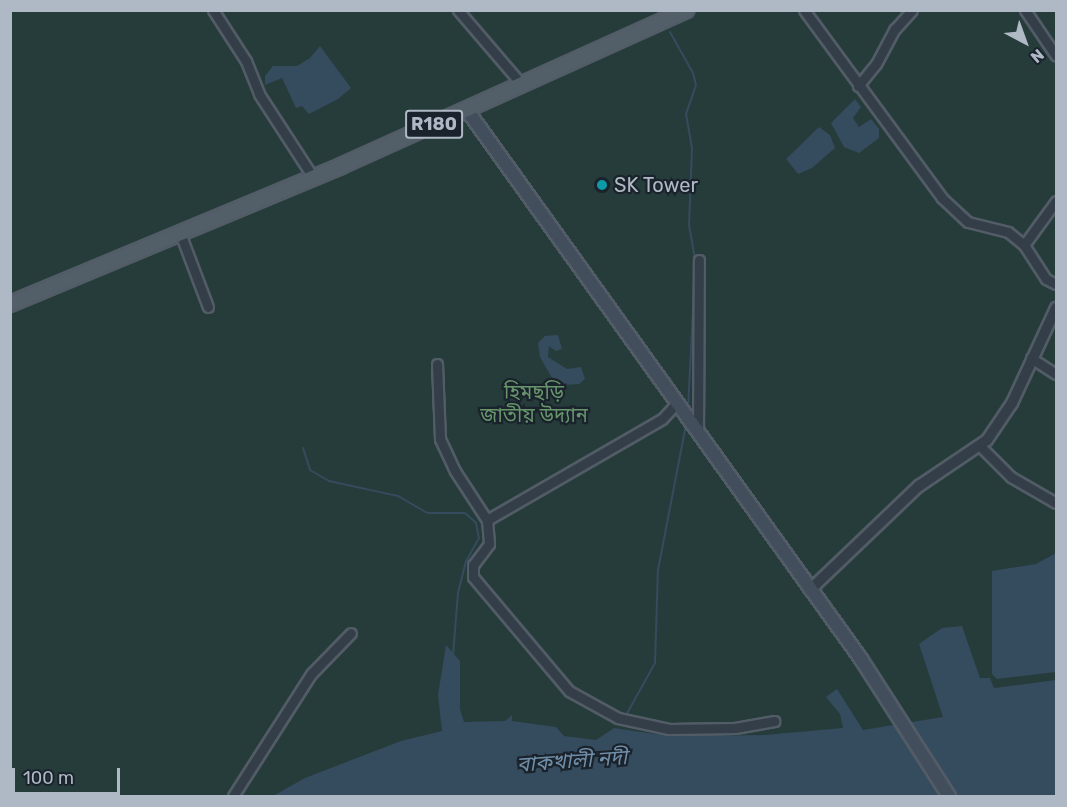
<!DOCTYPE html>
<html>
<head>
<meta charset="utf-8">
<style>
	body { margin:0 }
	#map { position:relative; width:1067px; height:807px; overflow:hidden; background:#212d37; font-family:Rubik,"Noto Sans Bengali",sans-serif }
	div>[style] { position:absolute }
	.green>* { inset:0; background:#263c3b }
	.water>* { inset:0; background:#354b5e }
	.stream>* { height:2px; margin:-1px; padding:0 1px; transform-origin:1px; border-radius:1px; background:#354b5e }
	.roads { filter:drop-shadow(2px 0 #525c66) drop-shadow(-2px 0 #525c66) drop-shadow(0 2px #525c66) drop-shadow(0 -2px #525c66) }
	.minor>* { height:9px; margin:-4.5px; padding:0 4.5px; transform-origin:4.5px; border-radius:4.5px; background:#343e48 }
	.tertiary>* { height:10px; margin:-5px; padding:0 5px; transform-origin:5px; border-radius:5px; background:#343e48 }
	.secondary>* { height:12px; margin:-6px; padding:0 6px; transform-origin:6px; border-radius:6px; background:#424e5b }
	.primary>* { height:14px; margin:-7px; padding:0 7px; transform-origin:7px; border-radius:7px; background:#525e68 }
	.dots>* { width:16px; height:16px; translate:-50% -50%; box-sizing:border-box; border:3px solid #1a232c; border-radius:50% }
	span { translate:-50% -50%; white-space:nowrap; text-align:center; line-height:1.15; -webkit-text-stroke:4.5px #1a232c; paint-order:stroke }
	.shield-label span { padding:2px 4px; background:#1a232c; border:2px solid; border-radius:4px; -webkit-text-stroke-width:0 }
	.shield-label { font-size:18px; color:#afb9c5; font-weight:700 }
	.poi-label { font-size:20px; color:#afb9c5 }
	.left { translate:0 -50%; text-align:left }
	.park-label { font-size:20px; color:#67956c }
	.water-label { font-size:21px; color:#708ea8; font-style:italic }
	.frame { position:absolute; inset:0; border:12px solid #afb9c5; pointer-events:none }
	.north { position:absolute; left:995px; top:12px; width:60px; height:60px; -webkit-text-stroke:4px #1a232c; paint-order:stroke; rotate:139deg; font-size:16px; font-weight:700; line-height:24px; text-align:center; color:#afb9c5 }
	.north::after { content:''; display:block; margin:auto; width:21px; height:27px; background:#afb9c5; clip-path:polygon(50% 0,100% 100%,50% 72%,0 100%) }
	.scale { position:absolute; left:12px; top:768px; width:108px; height:27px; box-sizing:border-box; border:3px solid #afb9c5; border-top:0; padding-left:8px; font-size:18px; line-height:21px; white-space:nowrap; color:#afb9c5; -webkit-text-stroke:4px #1a232c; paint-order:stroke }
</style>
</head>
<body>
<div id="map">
	<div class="green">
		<i style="clip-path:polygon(10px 11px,1056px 11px,1056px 796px,11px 796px)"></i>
	</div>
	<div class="water">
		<i style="clip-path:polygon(320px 46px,351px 88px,338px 99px,309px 114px,302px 106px,296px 108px,282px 78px,265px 85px,265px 76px,273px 66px,297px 66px,310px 58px)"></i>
		<i style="clip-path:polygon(855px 99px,861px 107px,853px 118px,859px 127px,871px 119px,879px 129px,879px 138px,859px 153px,844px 147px,831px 123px)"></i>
		<i style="clip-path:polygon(819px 127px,830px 135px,835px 148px,812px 168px,798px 174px,786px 159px)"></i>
		<i style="clip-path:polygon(558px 335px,562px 349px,556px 351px,549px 346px,548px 357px,567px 369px,581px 367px,585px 379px,579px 384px,562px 385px,552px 378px,540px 357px,538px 343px,545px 336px)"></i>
		<i style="clip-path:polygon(1056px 553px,1056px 672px,997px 679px,992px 674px,992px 571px,1036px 564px)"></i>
		<i style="clip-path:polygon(962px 626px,980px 678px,990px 678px,994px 688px,1056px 680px,1056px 796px,273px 796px,305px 778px,401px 741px,442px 731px,438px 695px,446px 645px,460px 661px,460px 709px,464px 722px,505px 721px,512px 715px,512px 721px,556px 727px,564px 736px,596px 740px,614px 728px,668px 736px,765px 735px,843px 728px,840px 714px,826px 697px,837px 689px,863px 730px,943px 717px,919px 644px,942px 628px)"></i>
	</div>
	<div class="stream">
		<i style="left:670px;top:32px;width:47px;rotate:60.7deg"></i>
		<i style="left:693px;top:73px;width:12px;rotate:76deg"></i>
		<i style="left:696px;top:85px;width:31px;rotate:109deg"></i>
		<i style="left:686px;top:114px;width:35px;rotate:80deg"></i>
		<i style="left:692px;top:148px;width:77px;rotate:92.2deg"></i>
		<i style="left:689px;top:225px;width:36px;rotate:80deg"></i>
		<i style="left:688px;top:410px;width:144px;rotate:-87.2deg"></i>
		<i style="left:303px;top:448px;width:23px;rotate:72deg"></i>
		<i style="left:310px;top:470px;width:22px;rotate:30deg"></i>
		<i style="left:329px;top:481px;width:71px;rotate:12.3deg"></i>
		<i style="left:398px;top:496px;width:34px;rotate:30deg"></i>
		<i style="left:428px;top:513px;width:37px"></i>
		<i style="left:465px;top:513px;width:15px;rotate:42deg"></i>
		<i style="left:476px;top:523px;width:15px;rotate:79deg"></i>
		<i style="left:479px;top:538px;width:26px;rotate:119deg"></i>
		<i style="left:466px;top:561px;width:32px;rotate:104deg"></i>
		<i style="left:458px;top:592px;width:63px;rotate:94.5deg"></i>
		<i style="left:625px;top:717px;width:62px;rotate:-60.9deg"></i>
		<i style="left:655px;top:663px;width:93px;rotate:-88.2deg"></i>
		<i style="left:658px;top:570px;width:149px;rotate:-79.1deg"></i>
	</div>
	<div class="roads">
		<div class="minor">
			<i style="left:213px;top:10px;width:61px;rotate:57.1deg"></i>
			<i style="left:246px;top:61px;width:35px;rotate:68deg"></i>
			<i style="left:259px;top:94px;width:99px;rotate:57deg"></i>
			<i style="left:458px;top:10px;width:99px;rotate:49.5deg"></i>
			<i style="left:804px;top:10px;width:233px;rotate:53.7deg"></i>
			<i style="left:942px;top:198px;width:35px;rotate:43deg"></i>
			<i style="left:968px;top:222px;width:41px;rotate:14deg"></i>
			<i style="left:1008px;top:232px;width:21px;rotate:39deg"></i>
			<i style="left:1024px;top:245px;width:40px;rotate:57.1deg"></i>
			<i style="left:1046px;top:279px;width:11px;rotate:27deg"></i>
			<i style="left:1025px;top:10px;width:55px;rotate:56deg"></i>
			<i style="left:858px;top:86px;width:28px;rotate:-51deg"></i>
			<i style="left:876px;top:64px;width:40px;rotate:-62deg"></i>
			<i style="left:895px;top:29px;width:25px;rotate:-48deg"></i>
			<i style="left:180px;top:233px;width:79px;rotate:69.3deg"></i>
			<i style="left:1024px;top:245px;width:54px;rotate:-54deg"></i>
			<i style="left:1031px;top:358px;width:30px;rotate:33deg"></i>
			<i style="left:437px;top:364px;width:75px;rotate:87.7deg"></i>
			<i style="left:440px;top:439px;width:35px;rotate:65deg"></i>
			<i style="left:455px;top:471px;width:59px;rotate:56.9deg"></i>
			<i style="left:487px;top:520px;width:24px;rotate:85deg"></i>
			<i style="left:489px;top:544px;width:26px;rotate:127deg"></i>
			<i style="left:473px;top:565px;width:12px;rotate:90deg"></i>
			<i style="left:473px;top:577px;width:149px;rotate:49.9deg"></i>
			<i style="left:569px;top:691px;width:56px;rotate:28.9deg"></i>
			<i style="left:618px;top:718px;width:52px;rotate:12.2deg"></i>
			<i style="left:669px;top:729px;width:66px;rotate:-0.9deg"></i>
			<i style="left:735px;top:728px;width:40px;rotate:-10deg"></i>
			<i style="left:698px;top:434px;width:174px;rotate:-89.7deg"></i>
			<i style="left:980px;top:446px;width:44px;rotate:45deg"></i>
			<i style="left:1011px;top:477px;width:52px;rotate:30deg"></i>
			<i style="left:487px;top:520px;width:202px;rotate:-30deg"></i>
			<i style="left:662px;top:419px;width:23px;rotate:-47deg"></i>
			<i style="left:233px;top:796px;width:145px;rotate:-57.4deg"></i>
			<i style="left:311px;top:674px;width:57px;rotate:-45.7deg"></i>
		</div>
		<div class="tertiary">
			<i style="left:810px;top:590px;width:151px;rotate:-43.7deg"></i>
			<i style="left:919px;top:486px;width:82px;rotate:-34.1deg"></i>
			<i style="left:987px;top:440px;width:45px;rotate:-56deg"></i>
			<i style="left:1012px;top:403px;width:105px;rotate:-65.1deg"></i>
		</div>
		<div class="secondary">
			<i style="left:467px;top:110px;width:676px;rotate:54.33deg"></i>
			<i style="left:861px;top:659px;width:163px;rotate:57.3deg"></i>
		</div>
		<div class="primary">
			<i style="left:10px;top:304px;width:359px;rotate:-22.6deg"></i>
			<i style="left:341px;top:166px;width:379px;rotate:-24.3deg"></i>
		</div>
	</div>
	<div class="dots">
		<i style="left:602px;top:185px;background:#0f9aa8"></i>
	</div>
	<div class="shield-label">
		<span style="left:434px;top:124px">R180</span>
	</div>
	<div class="poi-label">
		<span class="left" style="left:614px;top:185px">SK Tower</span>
	</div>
	<div class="park-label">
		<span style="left:534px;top:404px">হিমছড়ি<br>জাতীয় উদ্যান</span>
	</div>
	<div class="water-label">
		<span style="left:572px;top:761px;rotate:-4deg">বাকখালী নদী</span>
	</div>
	<div class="frame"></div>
	<div class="north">N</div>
	<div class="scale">100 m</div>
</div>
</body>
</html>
